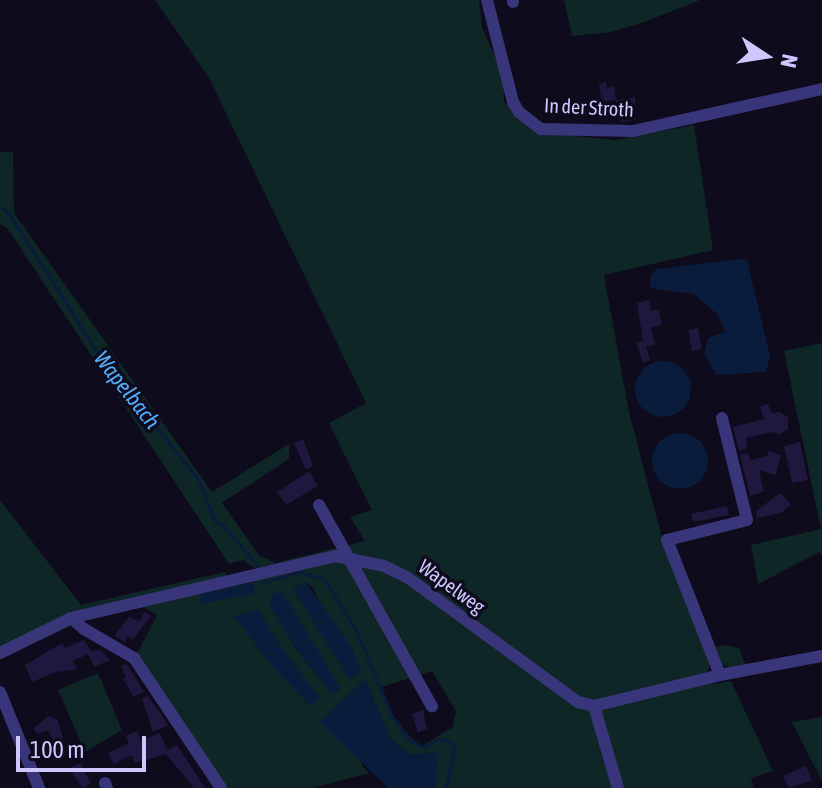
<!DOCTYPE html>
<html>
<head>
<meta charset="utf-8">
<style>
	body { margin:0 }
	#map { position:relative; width:822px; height:788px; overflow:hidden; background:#0e0b1c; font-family:"Asap Condensed",sans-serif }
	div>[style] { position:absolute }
	.green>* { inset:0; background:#0e2625 }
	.water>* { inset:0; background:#0a1c3c }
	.round { border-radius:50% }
	.stream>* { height:3px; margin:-1.5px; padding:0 1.5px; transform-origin:1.5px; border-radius:1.5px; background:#0a1c3c }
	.building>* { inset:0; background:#1f173d }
	.minor>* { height:12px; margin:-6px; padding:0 6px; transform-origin:6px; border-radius:6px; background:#39357b }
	span { translate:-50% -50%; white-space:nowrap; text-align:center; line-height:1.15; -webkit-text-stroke:7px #0e0b1c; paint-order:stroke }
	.street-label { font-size:20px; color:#cdc6ff }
	.water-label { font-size:22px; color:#54aeff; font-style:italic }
	.north { position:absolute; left:726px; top:16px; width:80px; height:80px; -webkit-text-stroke:6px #0e0b1c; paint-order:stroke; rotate:102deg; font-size:22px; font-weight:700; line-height:32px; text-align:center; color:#cdc6ff }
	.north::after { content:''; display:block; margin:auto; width:28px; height:36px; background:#cdc6ff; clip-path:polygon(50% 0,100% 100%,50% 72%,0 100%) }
	.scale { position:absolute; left:16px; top:736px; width:130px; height:36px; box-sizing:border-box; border:4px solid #cdc6ff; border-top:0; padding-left:10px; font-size:24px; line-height:28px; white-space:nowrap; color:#cdc6ff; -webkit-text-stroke:6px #0e0b1c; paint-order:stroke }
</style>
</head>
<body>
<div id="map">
	<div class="green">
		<i style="clip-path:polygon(evenodd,155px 0,479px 0,482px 28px,503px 74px,504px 102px,537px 132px,615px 140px,694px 125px,713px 250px,604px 275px,629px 412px,660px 530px,711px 662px,706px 675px,711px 684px,731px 681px,773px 771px,751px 778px,754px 788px,433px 788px,433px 752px,424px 756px,409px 754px,391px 740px,365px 679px,362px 766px,369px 773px,313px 788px,224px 788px,136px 656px,157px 615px,140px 605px,253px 582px,272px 570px,257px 570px,243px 560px,229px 564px,8px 229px,0 224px,0 152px,13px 152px,14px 213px,212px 492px,289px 444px,289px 459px,222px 503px,259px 555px,275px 563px,365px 541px,350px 517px,372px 510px,329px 423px,366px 403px,209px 78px,155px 0,306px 582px,314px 589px,350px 679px,293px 589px,306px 582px,155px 0,269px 604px,340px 689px,332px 694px,295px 647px,269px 604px,155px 0,432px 671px,456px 711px,453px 727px,422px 746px,412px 739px,392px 713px,382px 687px,432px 671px)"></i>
		<i style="clip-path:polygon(564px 0,700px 0,642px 23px,611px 32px,572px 36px)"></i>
		<i style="clip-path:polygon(822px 343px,822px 556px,819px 552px,758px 584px,751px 545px,821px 529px,784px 351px)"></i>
		<i style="clip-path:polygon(0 500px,81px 605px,225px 572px,227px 577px,85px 610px,73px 625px,0 659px)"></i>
		<i style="clip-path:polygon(725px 645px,739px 648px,746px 667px,734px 669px,722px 664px,716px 647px)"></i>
		<i style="clip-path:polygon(98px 673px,122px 730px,85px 752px,58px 690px)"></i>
		<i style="clip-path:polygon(822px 717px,822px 781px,792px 722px)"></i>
	</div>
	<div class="water">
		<i style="clip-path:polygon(740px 259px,747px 260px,770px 356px,766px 372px,716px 375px,704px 354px,708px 338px,725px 332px,719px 316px,694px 294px,654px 289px,650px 286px,650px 277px,657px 269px)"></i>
		<i class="round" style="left:635px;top:361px;width:56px;height:56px"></i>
		<i class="round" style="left:652px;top:433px;width:56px;height:56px"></i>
		<i style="clip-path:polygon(306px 582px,352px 648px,361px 671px,350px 680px,293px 589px)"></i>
		<i style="clip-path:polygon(253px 583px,255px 593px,202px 604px,200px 594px)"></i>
		<i style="clip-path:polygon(283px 592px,340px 688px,332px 694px,295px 647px,269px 604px,273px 594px)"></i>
		<i style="clip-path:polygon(259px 610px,285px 653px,320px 698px,311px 707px,272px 666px,234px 616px)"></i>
		<i style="clip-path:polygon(365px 679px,391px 740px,409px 754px,438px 753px,436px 784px,433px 788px,388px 788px,320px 722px)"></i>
	</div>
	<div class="stream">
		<i style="left:0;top:206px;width:12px;rotate:42deg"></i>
		<i style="left:9px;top:214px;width:178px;rotate:57.4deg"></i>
		<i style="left:105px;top:364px;width:149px;rotate:51deg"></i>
		<i style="left:199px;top:480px;width:43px;rotate:69.4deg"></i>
		<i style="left:214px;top:520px;width:12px;rotate:31deg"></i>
		<i style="left:224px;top:526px;width:55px;rotate:50.2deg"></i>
		<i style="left:263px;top:582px;width:38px;rotate:-15deg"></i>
		<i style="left:300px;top:572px;width:25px;rotate:16deg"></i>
		<i style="left:324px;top:579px;width:62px;rotate:58.1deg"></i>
		<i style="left:357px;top:632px;width:90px;rotate:67.7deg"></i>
		<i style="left:391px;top:715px;width:32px;rotate:54deg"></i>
		<i style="left:410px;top:741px;width:14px;rotate:25deg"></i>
		<i style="left:423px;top:747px;width:17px;rotate:-28deg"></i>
		<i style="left:438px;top:739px;width:11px;rotate:10deg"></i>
		<i style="left:449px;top:741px;width:9px;rotate:54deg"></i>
		<i style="left:454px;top:748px;width:41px;rotate:101.3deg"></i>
	</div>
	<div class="building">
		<i style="clip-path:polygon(606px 82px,607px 88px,614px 86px,616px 100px,602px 102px,604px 109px,596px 110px,595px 103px,602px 102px,599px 84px)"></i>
		<i style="clip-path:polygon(635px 97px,636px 120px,621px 122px,616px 100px)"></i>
		<i style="clip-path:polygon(649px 300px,651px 311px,659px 309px,662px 325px,651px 327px,655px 345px,646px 346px,650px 361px,643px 363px,636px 342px,643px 341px,637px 303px)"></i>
		<i style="clip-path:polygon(698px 328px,702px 349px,692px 351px,688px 330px)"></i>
		<i style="clip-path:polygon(768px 404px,771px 413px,780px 412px,788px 417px,788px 429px,780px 434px,771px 432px,746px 438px,747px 448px,739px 451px,733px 427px,764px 419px,760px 406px)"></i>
		<i style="clip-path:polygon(303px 439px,313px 466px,306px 470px,294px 443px)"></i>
		<i style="clip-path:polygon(800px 442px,808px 480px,792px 483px,784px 446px)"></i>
		<i style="clip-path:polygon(769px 451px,781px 455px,776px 475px,759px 470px,764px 492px,750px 496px,740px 455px,748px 453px,750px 460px,767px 456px)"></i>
		<i style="clip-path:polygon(309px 471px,318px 486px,286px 505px,277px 492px)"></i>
		<i style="clip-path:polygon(780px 493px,791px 505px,781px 513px,757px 518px,756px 511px)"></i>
		<i style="clip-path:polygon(727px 506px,729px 515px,693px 522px,691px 514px)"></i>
		<i style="clip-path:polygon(144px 612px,151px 616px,133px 639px,128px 637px,125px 642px,114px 636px,129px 617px,139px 621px)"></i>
		<i style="clip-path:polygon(84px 640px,92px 652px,100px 649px,110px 660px,94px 667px,88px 654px,73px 661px,77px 669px,56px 672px,32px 682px,25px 665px,62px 643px,65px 648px)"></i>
		<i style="clip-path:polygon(127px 664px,144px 692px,134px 697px,123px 679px,126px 677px,121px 666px)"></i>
		<i style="clip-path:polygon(148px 696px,168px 725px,153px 732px,142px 699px)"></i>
		<i style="clip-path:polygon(423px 710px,427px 729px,418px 733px,412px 714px)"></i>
		<i style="clip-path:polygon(48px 716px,58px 720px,64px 743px,56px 747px,48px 730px,37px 734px,34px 728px)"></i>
		<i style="clip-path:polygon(134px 732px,137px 732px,141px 741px,160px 733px,167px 750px,177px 745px,205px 788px,194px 788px,166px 754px,135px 763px,132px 756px,127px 757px,114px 764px,108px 753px,129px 743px,126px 736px)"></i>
		<i style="clip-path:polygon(81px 763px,91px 784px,82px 788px,69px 768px)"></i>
		<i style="clip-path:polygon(806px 766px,812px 780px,789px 788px,783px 776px)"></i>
	</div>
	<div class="minor">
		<i style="left:487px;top:0;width:105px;rotate:75.7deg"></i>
		<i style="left:513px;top:102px;width:12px;rotate:59deg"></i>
		<i style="left:519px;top:112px;width:28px;rotate:38deg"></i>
		<i style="left:541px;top:129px;width:92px;rotate:1.2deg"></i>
		<i style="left:633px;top:131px;width:194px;rotate:-12.5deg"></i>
		<i style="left:513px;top:0;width:2px;rotate:90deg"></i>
		<i style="left:319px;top:505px;width:231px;rotate:60.7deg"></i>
		<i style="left:71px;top:618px;width:17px;rotate:40deg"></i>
		<i style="left:84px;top:629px;width:58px;rotate:30.1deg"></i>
		<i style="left:134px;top:658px;width:156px;rotate:56.2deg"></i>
		<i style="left:0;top:653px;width:79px;rotate:-26.2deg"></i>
		<i style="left:71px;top:618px;width:271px;rotate:-13.2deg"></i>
		<i style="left:335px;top:556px;width:50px;rotate:11.5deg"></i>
		<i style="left:384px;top:566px;width:25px;rotate:26deg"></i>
		<i style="left:407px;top:577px;width:212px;rotate:36.2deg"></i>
		<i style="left:578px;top:702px;width:16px;rotate:14deg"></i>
		<i style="left:594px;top:706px;width:130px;rotate:-13.8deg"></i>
		<i style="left:720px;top:675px;width:104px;rotate:-10.6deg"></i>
		<i style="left:720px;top:675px;width:145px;rotate:-111.4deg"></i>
		<i style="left:667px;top:540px;width:82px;rotate:-14deg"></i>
		<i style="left:747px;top:520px;width:105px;rotate:-103.8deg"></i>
		<i style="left:0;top:692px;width:104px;rotate:67.9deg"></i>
		<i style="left:594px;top:706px;width:85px;rotate:73.7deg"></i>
		<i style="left:105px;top:783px;width:5px;rotate:68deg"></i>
	</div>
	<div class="street-label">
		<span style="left:589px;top:107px;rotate:3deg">In der Stroth</span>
		<span style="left:452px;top:586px;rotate:36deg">Wapelweg</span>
	</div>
	<div class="water-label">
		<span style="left:127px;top:390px;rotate:52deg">Wapelbach</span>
	</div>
	<div class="north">N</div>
	<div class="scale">100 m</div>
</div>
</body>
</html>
